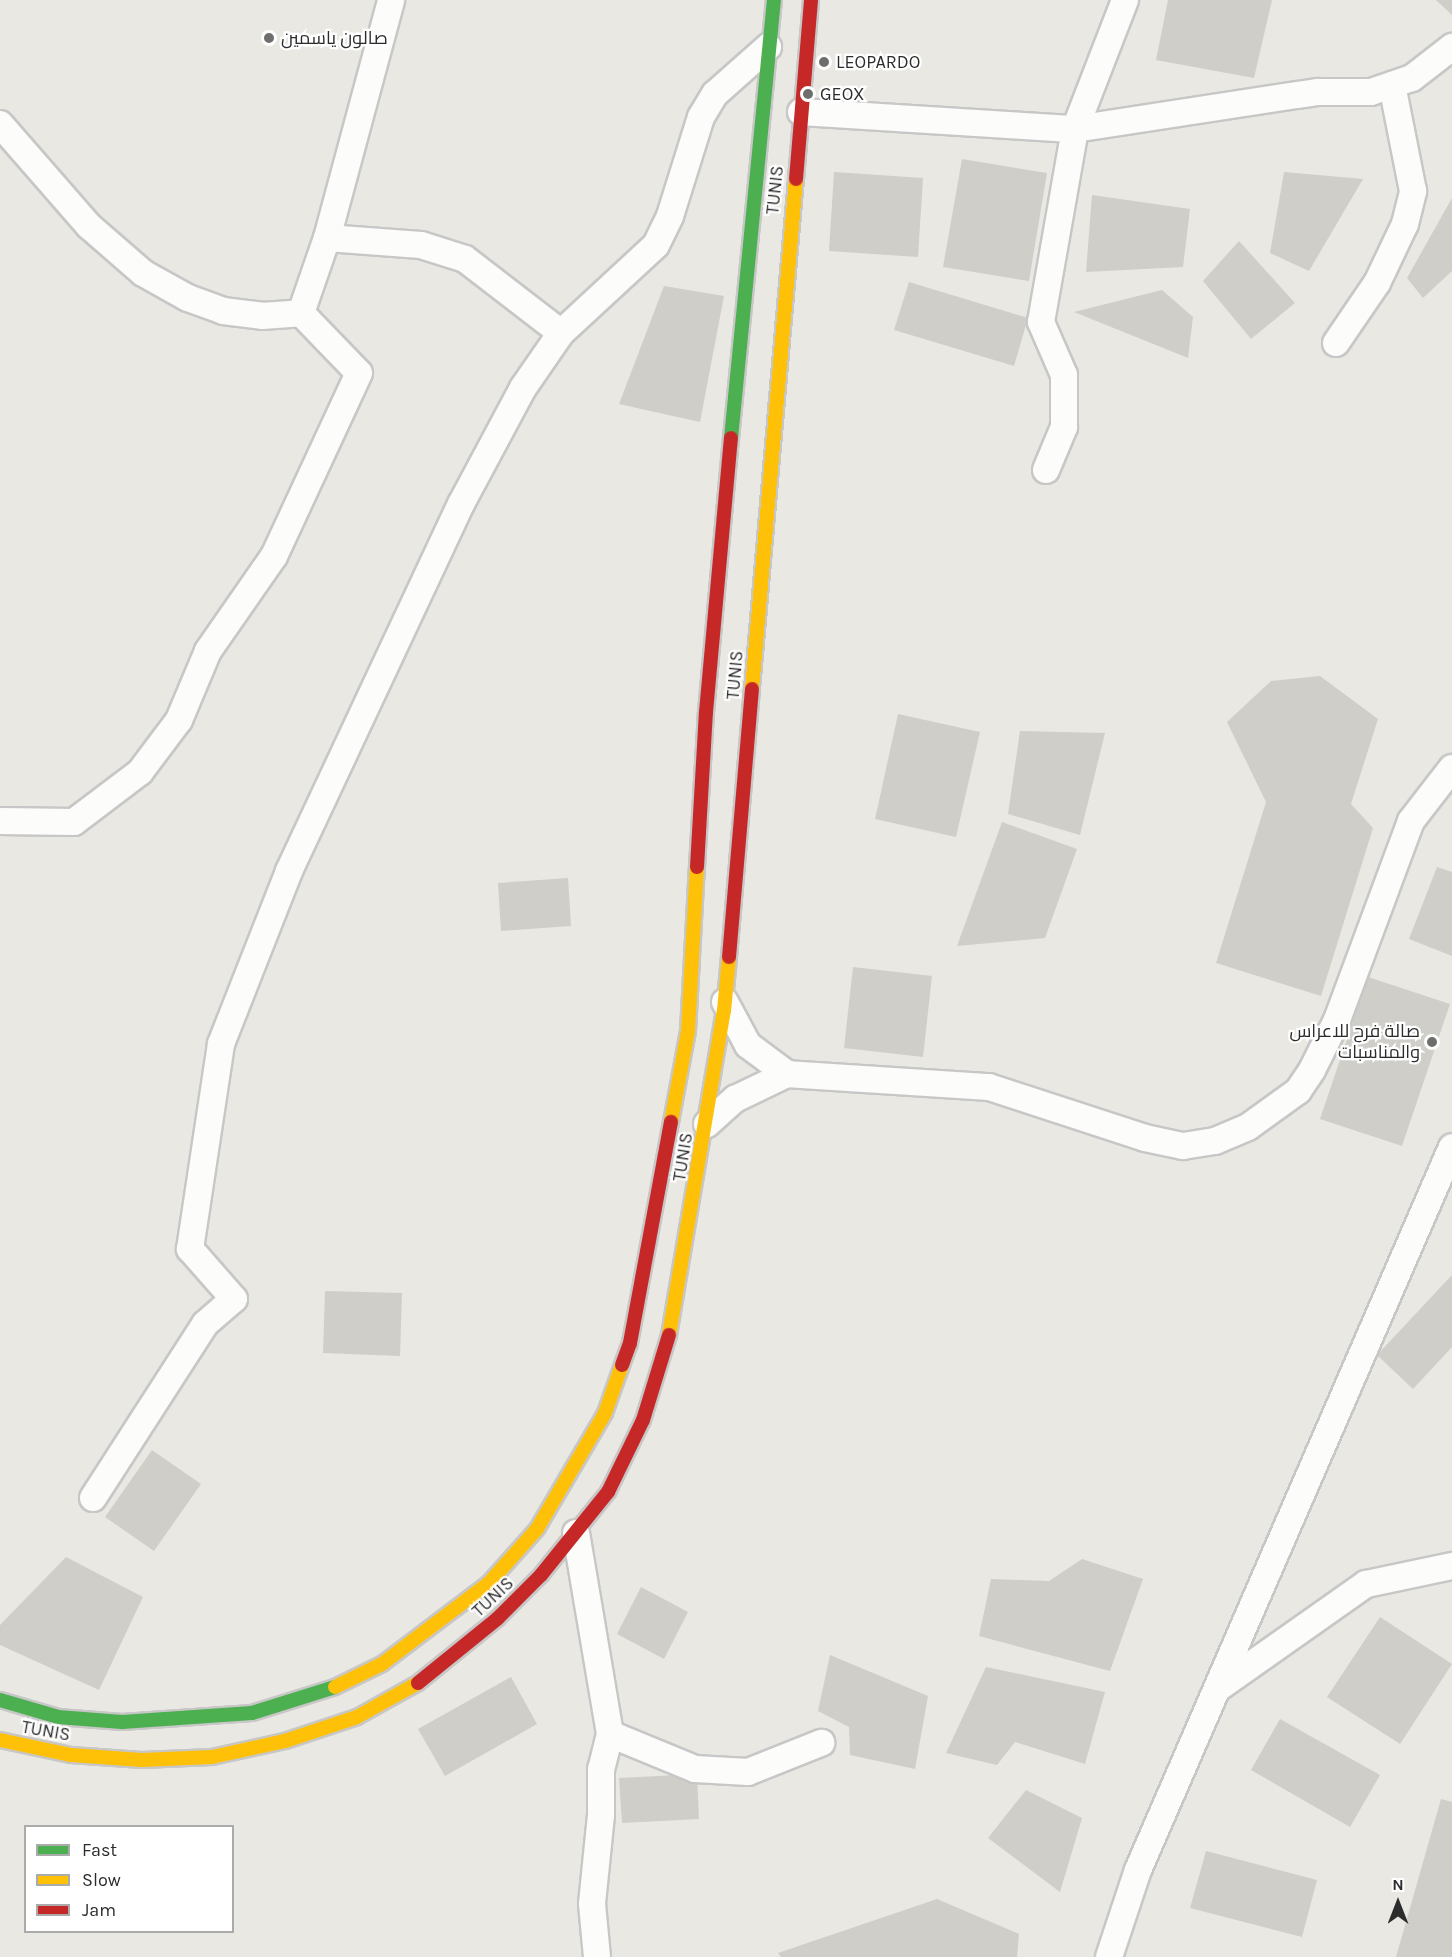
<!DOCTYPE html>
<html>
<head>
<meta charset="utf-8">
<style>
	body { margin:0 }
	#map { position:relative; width:1452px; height:1957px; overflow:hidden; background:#eae8e2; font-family:Karla,Cairo,sans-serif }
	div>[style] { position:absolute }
	.building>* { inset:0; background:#cfcec9 }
	.roads { filter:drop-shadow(2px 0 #c8c7c7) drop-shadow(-2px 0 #c8c7c7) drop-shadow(0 2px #c8c7c7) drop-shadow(0 -2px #c8c7c7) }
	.street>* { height:26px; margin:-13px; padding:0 13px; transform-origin:13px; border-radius:13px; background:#fcfcfb }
	.fast>* { height:14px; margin:-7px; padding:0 7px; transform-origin:7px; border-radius:7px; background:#4caf50 }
	.slow>* { height:14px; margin:-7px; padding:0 7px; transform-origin:7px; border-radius:7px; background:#ffc107 }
	.jam>* { height:14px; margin:-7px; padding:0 7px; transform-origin:7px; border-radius:7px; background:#c62828 }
	.dots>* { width:16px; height:16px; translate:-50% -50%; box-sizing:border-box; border:3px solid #fff; border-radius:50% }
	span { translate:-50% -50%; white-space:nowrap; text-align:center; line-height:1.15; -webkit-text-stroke:4.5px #fff; paint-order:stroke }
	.poi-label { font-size:18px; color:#2c2c2c }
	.left { translate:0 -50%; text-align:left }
	.right { translate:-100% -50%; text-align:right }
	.street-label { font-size:18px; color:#2c2c2c }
	.legend { position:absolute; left:24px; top:1825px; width:210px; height:108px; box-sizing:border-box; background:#fff; border:2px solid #ababab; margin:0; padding:8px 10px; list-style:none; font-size:18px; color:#2c2c2c }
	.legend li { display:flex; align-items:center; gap:12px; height:30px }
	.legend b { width:30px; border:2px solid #ababab }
	.north { position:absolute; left:1368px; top:1873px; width:60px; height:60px; -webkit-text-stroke:4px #fff; paint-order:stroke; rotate:0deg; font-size:16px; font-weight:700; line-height:24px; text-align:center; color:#2c2c2c }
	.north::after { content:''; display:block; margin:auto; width:21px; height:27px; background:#2c2c2c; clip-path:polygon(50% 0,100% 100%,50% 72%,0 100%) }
</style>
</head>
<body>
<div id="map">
	<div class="building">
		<i style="clip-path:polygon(1168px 0,1272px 0,1254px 78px,1156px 60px)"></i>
		<i style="clip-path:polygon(1436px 0,1452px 0,1452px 15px)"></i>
		<i style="clip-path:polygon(962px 159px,1047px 173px,1029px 281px,943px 267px)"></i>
		<i style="clip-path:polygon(834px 172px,923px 178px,918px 257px,829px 251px)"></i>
		<i style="clip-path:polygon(1284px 172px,1363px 179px,1309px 271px,1270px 253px)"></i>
		<i style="clip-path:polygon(1092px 195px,1190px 209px,1183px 267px,1086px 272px)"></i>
		<i style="clip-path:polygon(1452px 198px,1452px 271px,1423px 298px,1407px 278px)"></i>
		<i style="clip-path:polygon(1239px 241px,1295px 303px,1251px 339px,1203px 281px)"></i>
		<i style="clip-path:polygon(909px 282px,1028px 318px,1014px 366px,894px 330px)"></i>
		<i style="clip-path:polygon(664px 286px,724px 296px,700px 422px,619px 404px)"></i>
		<i style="clip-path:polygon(1162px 290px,1193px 317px,1188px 358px,1074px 312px)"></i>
		<i style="clip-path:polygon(1320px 676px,1378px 719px,1351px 804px,1373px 828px,1321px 996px,1216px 963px,1266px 802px,1227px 722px,1271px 681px)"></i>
		<i style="clip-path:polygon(898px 714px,980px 732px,956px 837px,875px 819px)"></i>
		<i style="clip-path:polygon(1020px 731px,1105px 733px,1080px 835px,1008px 814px)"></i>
		<i style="clip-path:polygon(1002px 822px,1077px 849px,1045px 938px,957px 946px)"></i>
		<i style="clip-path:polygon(1437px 867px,1452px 872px,1452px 956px,1409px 939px)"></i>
		<i style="clip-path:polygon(568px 878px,571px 926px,501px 931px,498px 883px)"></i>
		<i style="clip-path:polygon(853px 967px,932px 976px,923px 1057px,844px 1048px)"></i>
		<i style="clip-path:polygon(1368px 977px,1450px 1004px,1402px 1146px,1320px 1119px)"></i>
		<i style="clip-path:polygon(1452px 1275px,1452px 1347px,1413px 1389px,1377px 1355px)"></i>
		<i style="clip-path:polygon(325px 1291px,402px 1293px,400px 1356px,323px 1353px)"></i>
		<i style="clip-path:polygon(152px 1450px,201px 1484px,154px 1551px,105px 1517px)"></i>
		<i style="clip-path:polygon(66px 1557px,143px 1597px,99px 1690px,0 1645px,0 1625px)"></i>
		<i style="clip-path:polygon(1082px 1559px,1143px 1579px,1110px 1671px,979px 1636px,991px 1579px,1049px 1581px)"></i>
		<i style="clip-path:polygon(641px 1587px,688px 1612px,664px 1659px,617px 1634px)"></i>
		<i style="clip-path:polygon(1380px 1617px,1452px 1664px,1400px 1744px,1327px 1697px)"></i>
		<i style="clip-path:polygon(830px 1655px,928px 1696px,915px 1769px,850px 1755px,849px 1727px,818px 1711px)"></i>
		<i style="clip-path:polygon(986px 1667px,1105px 1692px,1085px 1764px,1015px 1742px,997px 1765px,946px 1753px)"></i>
		<i style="clip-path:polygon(511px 1677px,537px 1724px,445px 1776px,418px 1729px)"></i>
		<i style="clip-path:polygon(1280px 1719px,1380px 1775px,1350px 1827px,1251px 1770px)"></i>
		<i style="clip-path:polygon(697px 1774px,699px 1819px,622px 1823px,619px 1778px)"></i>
		<i style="clip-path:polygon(1026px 1790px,1082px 1818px,1060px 1892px,988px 1838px)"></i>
		<i style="clip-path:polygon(1441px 1799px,1452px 1802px,1452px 1957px,1396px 1957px)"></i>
		<i style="clip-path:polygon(1206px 1851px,1317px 1880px,1302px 1937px,1190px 1908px)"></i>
		<i style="clip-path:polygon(937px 1899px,1019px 1934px,1017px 1957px,781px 1957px,778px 1953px)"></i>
	</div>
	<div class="roads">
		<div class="street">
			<i style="left:801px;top:112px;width:275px;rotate:3.6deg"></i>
			<i style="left:1075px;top:129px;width:246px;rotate:-8.7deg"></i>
			<i style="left:1318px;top:92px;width:53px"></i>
			<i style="left:1371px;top:92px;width:43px;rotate:-18.9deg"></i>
			<i style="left:1412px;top:78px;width:51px;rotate:-37.8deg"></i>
			<i style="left:0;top:124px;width:135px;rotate:48.9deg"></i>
			<i style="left:89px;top:226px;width:72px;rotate:41deg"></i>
			<i style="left:143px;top:273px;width:51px;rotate:29.1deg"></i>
			<i style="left:188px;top:298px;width:37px;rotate:20deg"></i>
			<i style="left:223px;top:311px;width:39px;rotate:7deg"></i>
			<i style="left:262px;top:316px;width:39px;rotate:-4deg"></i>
			<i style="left:301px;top:313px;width:83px;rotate:46deg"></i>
			<i style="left:359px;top:373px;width:202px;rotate:114.9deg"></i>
			<i style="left:274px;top:556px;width:116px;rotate:124.8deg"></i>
			<i style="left:208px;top:651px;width:75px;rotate:112.8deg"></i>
			<i style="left:179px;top:720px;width:65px;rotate:126.9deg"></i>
			<i style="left:140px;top:772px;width:83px;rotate:142.9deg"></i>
			<i style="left:74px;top:822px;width:74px;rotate:-179.2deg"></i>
			<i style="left:327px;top:238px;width:94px;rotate:4.3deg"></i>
			<i style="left:421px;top:245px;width:46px;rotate:17.7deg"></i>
			<i style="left:465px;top:259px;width:121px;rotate:37.6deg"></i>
			<i style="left:301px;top:313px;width:79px;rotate:-70.9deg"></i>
			<i style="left:327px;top:238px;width:246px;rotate:-74.9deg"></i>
			<i style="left:1336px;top:343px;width:73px;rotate:-55.7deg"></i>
			<i style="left:1377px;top:283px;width:65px;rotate:-64.6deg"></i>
			<i style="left:1405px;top:224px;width:34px;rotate:-76deg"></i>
			<i style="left:1413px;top:191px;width:108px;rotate:-101.2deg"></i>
			<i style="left:1046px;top:470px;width:47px;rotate:-67.3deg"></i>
			<i style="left:1064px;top:427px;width:52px;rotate:-90deg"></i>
			<i style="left:1064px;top:375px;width:58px;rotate:-113.5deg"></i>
			<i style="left:1041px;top:322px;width:196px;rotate:-80deg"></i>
			<i style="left:1075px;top:129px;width:138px;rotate:-68.8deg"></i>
			<i style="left:725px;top:1002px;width:49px;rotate:61.9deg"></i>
			<i style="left:748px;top:1045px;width:49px;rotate:36.6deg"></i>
			<i style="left:707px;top:1124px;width:38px;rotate:-42deg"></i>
			<i style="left:735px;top:1099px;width:58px;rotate:-25.7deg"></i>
			<i style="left:787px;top:1074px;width:202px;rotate:3.7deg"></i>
			<i style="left:989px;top:1087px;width:164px;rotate:18.1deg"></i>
			<i style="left:1145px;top:1138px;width:39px;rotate:12deg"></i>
			<i style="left:1183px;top:1146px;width:32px;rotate:-9deg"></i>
			<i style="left:1215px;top:1141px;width:36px;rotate:-23deg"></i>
			<i style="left:1248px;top:1127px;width:62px;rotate:-35.8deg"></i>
			<i style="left:1298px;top:1091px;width:25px;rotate:-56deg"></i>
			<i style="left:1312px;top:1070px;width:56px;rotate:-63.4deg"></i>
			<i style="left:1337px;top:1020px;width:212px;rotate:-69.6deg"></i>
			<i style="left:1411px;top:821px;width:67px;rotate:-52.3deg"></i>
			<i style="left:93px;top:1498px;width:207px;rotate:-57.2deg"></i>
			<i style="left:205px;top:1324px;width:38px;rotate:-41deg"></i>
			<i style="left:234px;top:1299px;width:67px;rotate:-131.3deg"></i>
			<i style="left:190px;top:1249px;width:207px;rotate:-81.4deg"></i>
			<i style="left:221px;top:1044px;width:186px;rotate:-68.5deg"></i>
			<i style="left:289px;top:871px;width:405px;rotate:-64.9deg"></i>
			<i style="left:461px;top:504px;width:132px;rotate:-61.9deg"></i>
			<i style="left:523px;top:388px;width:67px;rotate:-55.4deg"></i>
			<i style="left:561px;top:333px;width:129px;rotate:-42.8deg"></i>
			<i style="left:656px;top:245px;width:32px;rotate:-64deg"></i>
			<i style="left:670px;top:216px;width:104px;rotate:-72.6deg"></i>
			<i style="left:701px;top:117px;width:27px;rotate:-59deg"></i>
			<i style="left:715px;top:94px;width:71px;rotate:-41.6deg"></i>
			<i style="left:576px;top:1533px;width:204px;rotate:80.4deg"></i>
			<i style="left:610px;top:1734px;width:36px;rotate:104deg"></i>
			<i style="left:601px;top:1769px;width:46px;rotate:90deg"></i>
			<i style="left:601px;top:1815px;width:89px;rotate:95.8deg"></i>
			<i style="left:592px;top:1904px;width:53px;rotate:84.6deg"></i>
			<i style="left:1217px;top:1689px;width:182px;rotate:-35.2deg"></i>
			<i style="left:1366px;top:1584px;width:88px;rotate:-11.8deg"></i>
			<i style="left:610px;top:1734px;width:92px;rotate:22.4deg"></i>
			<i style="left:695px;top:1769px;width:53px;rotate:3.2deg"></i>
			<i style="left:748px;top:1772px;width:79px;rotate:-21.7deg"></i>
			<i style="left:1109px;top:1957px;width:92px;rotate:-71.6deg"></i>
			<i style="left:1138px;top:1870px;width:788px;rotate:-66.52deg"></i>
		</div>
		<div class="fast">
			<i style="left:731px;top:438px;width:440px;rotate:-84.4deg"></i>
			<i style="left:0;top:1700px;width:60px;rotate:16.3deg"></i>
			<i style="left:58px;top:1717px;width:64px;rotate:4.5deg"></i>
			<i style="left:122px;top:1722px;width:130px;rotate:-4deg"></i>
			<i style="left:252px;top:1713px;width:87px;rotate:-17.4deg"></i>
		</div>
		<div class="slow">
			<i style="left:752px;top:689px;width:512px;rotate:-85.07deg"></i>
			<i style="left:671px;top:1122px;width:93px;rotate:-79.4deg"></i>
			<i style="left:688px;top:1031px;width:164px;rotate:-86.9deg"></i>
			<i style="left:669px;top:1335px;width:329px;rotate:-80.4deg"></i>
			<i style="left:724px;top:1011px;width:54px;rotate:-84.7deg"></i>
			<i style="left:335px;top:1687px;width:52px;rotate:-26.1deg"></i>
			<i style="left:382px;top:1664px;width:134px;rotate:-37.1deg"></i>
			<i style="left:489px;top:1583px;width:72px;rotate:-48.4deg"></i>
			<i style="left:537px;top:1529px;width:134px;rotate:-59.6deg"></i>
			<i style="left:605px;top:1413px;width:51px;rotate:-70.5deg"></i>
			<i style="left:0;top:1740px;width:73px;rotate:11.9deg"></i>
			<i style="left:71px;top:1755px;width:71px;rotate:4deg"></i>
			<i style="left:142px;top:1760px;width:70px;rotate:-2.5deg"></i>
			<i style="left:212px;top:1757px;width:75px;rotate:-12.4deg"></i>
			<i style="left:285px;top:1741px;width:76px;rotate:-18.4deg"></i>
			<i style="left:357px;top:1717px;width:70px;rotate:-29.1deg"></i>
		</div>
		<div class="jam">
			<i style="left:796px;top:179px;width:180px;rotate:-85.2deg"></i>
			<i style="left:697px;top:867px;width:155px;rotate:-86.7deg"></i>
			<i style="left:706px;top:712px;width:275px;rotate:-84.8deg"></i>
			<i style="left:729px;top:957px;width:269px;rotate:-85.1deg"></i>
			<i style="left:622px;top:1365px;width:23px;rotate:-70deg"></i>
			<i style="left:630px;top:1343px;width:225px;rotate:-79.5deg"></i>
			<i style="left:418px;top:1683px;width:102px;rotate:-39deg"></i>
			<i style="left:497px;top:1619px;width:62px;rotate:-45deg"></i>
			<i style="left:541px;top:1575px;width:107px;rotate:-51.1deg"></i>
			<i style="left:608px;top:1492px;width:80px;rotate:-64.1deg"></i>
			<i style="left:643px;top:1420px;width:89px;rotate:-73deg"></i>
		</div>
	</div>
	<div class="dots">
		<i style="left:269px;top:38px;background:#6e6e6c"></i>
		<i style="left:824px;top:62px;background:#6e6e6c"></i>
		<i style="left:808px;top:94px;background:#6e6e6c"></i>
		<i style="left:1432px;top:1042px;background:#6e6e6c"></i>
	</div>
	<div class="poi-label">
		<span class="left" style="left:281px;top:38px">صالون ياسمين</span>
		<span class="left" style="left:836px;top:62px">LEOPARDO</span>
		<span class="left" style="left:820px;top:94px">GEOX</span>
		<span class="right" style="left:1420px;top:1042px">صالة فرح للاعراس<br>والمناسبات</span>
	</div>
	<div class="street-label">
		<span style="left:775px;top:190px;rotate:-84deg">TUNIS</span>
		<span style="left:735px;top:675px;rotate:-85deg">TUNIS</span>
		<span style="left:683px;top:1157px;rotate:-81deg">TUNIS</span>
		<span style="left:493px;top:1597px;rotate:-43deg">TUNIS</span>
		<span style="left:46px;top:1731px;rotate:10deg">TUNIS</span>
	</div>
	<ul class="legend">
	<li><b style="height:8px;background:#4caf50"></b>Fast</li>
	<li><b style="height:8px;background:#ffc107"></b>Slow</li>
	<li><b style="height:8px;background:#c62828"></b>Jam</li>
	</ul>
	<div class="north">N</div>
</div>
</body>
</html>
